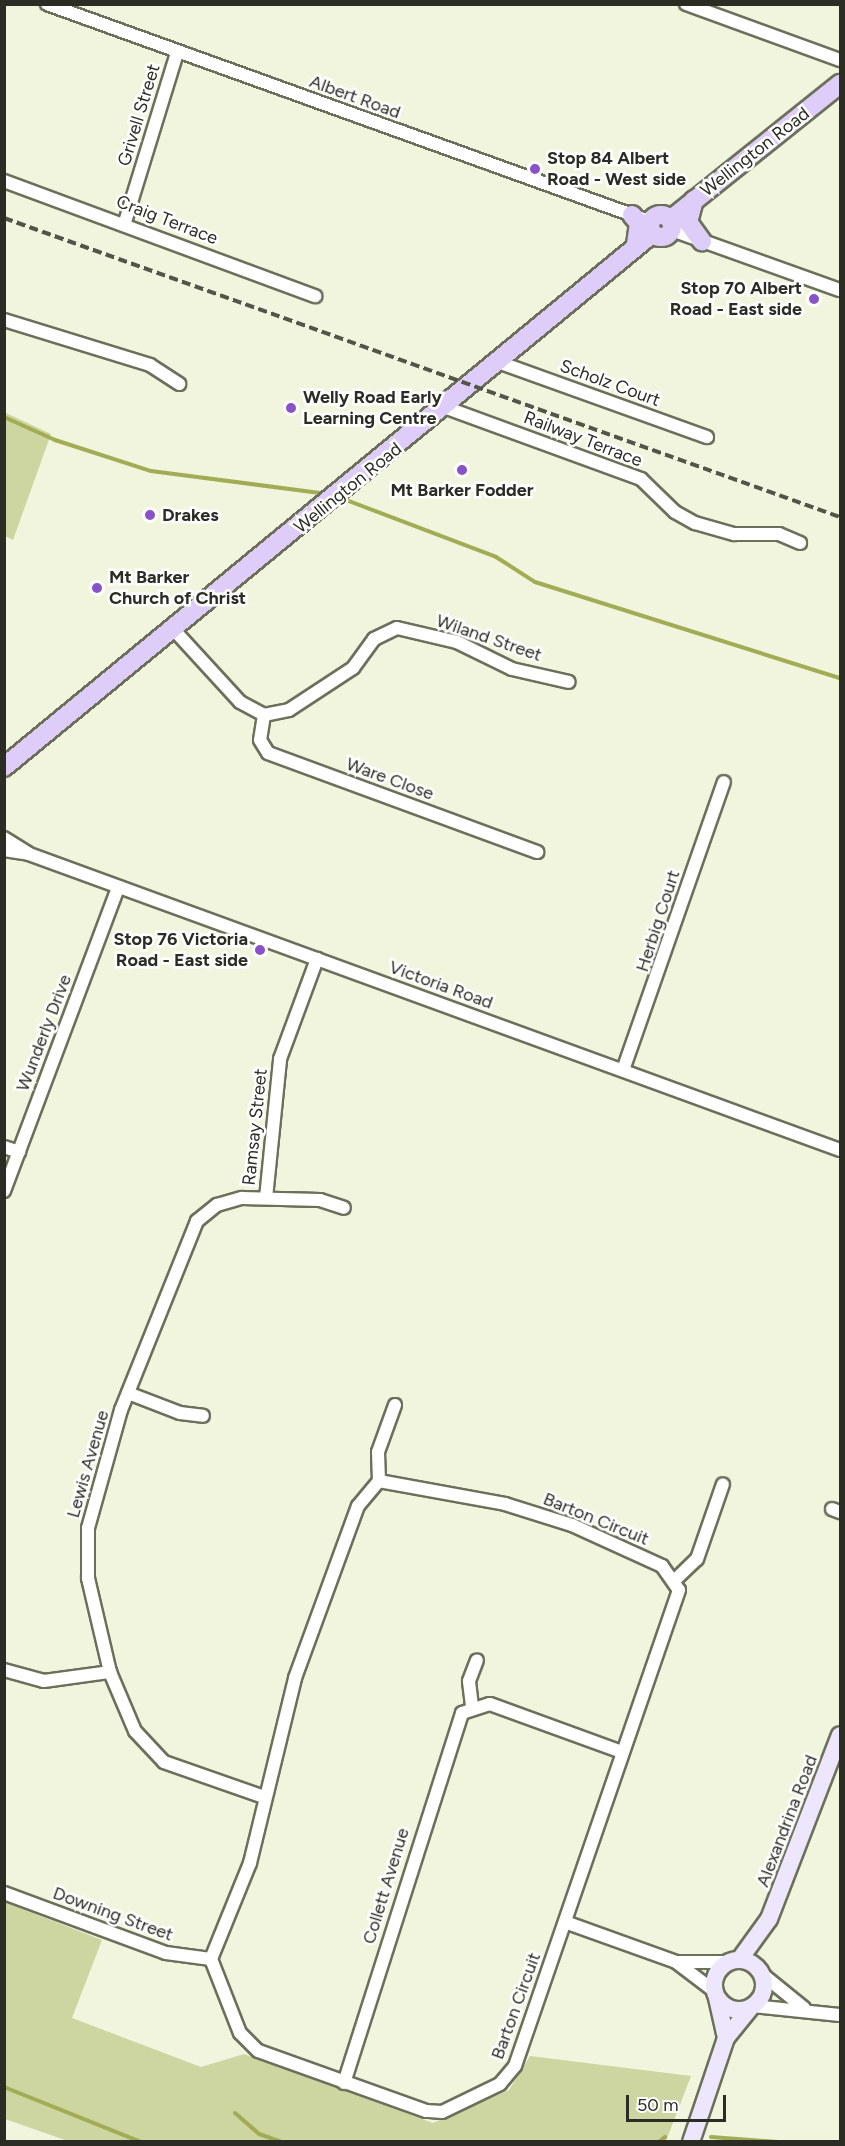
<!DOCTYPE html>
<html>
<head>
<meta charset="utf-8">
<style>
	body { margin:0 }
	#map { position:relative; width:845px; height:2146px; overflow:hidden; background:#f1f5dd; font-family:Figtree,sans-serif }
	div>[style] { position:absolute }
	.green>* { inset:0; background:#cdd5a1 }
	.stream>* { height:4px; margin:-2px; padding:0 2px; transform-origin:2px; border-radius:2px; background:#a2ac54 }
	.roads { filter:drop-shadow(2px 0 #6c705b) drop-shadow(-2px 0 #6c705b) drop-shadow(0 2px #6c705b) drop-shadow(0 -2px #6c705b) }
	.minor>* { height:12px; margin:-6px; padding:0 6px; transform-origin:6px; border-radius:6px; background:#fff }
	.secondary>* { height:16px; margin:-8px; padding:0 8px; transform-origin:8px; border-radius:8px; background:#eee6fc }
	.secondary>.ring { margin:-8px; padding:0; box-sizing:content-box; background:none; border:16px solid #eee6fc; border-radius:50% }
	.primary>* { height:18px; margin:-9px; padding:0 9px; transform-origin:9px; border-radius:9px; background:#decdf8 }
	.primary>.ring { margin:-9px; padding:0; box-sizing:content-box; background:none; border:18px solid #decdf8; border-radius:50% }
	.rail>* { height:4px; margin-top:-2px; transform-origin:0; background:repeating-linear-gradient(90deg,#535549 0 9px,transparent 0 13.5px) }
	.dots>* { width:16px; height:16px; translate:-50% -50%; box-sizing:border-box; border:3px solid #fff; border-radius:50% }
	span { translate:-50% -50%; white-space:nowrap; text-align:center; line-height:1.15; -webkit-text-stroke:5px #fff; paint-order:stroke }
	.street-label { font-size:18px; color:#2b2d24 }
	.poi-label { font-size:18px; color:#2b2d24; font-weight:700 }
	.left { translate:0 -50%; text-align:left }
	.right { translate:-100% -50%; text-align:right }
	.frame { position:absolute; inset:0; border:6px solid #2b2d24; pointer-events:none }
	.scale { position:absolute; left:626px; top:2095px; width:100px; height:27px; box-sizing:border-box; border:3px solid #2b2d24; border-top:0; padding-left:8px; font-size:18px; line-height:21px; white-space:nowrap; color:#2b2d24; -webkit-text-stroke:4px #fff; paint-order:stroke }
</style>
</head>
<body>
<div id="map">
	<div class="green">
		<i style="clip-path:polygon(4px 412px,51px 434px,13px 540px,5px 536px)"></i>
		<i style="clip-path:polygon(4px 1902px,102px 1940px,72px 2018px,201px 2067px,244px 2054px,433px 2123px,509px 2090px,530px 2056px,691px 2076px,666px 2141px,68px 2141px,5px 2119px)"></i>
	</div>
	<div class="stream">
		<i style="left:4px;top:417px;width:56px;rotate:24.3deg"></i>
		<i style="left:55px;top:440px;width:101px;rotate:17.9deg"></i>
		<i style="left:151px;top:471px;width:178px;rotate:7.4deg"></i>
		<i style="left:341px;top:498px;width:166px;rotate:20.8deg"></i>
		<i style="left:496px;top:557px;width:46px;rotate:32.7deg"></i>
		<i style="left:535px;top:582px;width:320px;rotate:17.5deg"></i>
		<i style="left:4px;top:2087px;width:148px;rotate:21.9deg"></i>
		<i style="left:235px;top:2113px;width:32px;rotate:41deg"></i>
		<i style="left:259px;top:2134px;width:24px;rotate:19deg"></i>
		<i style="left:711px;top:2137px;width:67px;rotate:4.3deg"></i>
		<i style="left:659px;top:2142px;width:8px;rotate:-40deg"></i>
	</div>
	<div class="roads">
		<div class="minor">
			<i style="left:47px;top:4px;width:643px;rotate:19.82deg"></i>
			<i style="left:686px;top:4px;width:164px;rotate:20deg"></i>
			<i style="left:4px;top:181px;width:332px;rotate:20.3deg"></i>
			<i style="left:125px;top:222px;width:177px;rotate:-72.9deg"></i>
			<i style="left:672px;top:230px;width:178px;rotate:19.7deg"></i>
			<i style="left:4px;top:320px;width:153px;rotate:17.1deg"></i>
			<i style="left:150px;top:365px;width:35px;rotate:33deg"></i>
			<i style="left:501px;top:363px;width:219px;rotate:19.8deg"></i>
			<i style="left:447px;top:408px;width:207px;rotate:20.1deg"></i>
			<i style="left:641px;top:479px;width:47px;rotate:44.1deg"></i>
			<i style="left:675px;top:512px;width:23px;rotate:29deg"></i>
			<i style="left:695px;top:523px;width:41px;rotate:15.8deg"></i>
			<i style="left:734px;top:534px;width:45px"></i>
			<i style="left:779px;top:534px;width:23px;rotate:23deg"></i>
			<i style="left:175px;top:631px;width:96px;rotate:47.5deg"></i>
			<i style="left:240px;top:702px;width:27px;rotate:28deg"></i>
			<i style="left:264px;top:715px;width:25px;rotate:-11deg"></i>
			<i style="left:289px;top:710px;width:77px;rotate:-33.3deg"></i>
			<i style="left:353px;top:668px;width:36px;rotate:-54deg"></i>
			<i style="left:374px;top:639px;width:25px;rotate:-26deg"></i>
			<i style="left:397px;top:628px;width:62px;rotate:13.1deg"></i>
			<i style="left:457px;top:642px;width:61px;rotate:26.1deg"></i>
			<i style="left:512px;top:669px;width:58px;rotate:12.8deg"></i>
			<i style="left:264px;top:715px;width:25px;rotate:99deg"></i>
			<i style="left:260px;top:740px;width:15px;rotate:58deg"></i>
			<i style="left:268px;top:753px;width:287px;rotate:20.2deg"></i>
			<i style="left:4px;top:838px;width:28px;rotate:32deg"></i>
			<i style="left:4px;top:850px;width:25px;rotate:9deg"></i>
			<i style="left:29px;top:854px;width:863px;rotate:20.05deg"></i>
			<i style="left:623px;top:1070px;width:305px;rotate:-70.7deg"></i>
			<i style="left:4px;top:1147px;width:16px;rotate:18deg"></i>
			<i style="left:4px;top:1191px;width:325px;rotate:-69.4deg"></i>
			<i style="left:266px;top:1198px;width:140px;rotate:-84.2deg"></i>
			<i style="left:280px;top:1059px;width:107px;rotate:-69.7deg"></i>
			<i style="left:128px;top:1393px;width:56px;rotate:21deg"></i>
			<i style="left:180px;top:1413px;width:23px;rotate:7deg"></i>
			<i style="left:379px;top:1481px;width:128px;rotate:10.3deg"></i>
			<i style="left:505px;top:1504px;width:70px;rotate:17.4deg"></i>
			<i style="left:572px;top:1525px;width:99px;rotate:24.5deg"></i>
			<i style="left:662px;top:1566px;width:29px;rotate:55deg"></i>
			<i style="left:679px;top:1590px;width:503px;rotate:109.01deg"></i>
			<i style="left:515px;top:2066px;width:23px;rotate:130deg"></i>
			<i style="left:500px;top:2084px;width:64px;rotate:154.2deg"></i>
			<i style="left:442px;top:2112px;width:16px;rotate:-176deg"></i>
			<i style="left:426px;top:2111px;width:178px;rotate:-160.3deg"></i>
			<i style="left:258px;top:2051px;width:25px;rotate:-135deg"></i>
			<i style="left:240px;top:2033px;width:79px;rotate:-111.4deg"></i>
			<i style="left:211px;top:1959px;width:104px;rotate:-67.9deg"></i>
			<i style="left:250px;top:1863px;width:190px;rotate:-76.3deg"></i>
			<i style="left:295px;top:1678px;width:183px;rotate:-69.9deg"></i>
			<i style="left:358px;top:1506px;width:33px;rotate:-50deg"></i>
			<i style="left:379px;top:1481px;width:29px;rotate:-92deg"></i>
			<i style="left:378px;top:1452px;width:50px;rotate:-70.1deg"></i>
			<i style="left:832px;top:1509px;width:9px;rotate:21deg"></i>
			<i style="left:676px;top:1579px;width:29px;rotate:-44deg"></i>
			<i style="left:697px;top:1559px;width:79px;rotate:-70.9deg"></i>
			<i style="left:4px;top:1670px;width:41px;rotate:15.4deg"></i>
			<i style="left:44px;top:1681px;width:67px;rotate:-7.8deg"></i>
			<i style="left:472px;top:1706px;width:25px;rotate:-97deg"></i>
			<i style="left:469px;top:1681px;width:22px;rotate:-69deg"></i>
			<i style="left:264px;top:1797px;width:106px;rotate:-160.7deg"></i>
			<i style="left:164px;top:1762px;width:42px;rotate:-133.1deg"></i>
			<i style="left:135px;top:1731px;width:64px;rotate:-113deg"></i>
			<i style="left:110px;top:1672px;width:97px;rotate:-103.2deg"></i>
			<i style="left:88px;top:1578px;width:50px;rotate:-90deg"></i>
			<i style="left:88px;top:1528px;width:123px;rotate:-74.4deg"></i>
			<i style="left:121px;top:1410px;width:204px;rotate:-68.1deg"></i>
			<i style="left:197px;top:1221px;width:26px;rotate:-39deg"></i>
			<i style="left:217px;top:1205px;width:26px;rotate:-16deg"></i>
			<i style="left:242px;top:1198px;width:78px;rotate:1.5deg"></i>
			<i style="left:320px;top:1200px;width:25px;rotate:18deg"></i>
			<i style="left:4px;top:1893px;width:173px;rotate:20.3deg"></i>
			<i style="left:166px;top:1953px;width:45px;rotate:7.6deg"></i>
			<i style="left:565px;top:1922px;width:118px;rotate:19.8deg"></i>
			<i style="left:676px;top:1962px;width:48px;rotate:37.3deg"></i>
			<i style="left:676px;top:1962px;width:52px"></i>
			<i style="left:762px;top:1974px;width:54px;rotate:39deg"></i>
			<i style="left:753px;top:2006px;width:87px;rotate:5.9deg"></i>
			<i style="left:344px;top:2083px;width:388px;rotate:-72.3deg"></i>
			<i style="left:462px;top:1713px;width:29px;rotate:-18deg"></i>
			<i style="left:490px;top:1704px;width:140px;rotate:20deg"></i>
		</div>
		<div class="secondary">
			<i style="left:740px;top:1959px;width:49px;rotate:-54.1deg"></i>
			<i style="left:769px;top:1919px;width:197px;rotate:-68.9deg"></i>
			<i class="ring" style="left:714px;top:1960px;width:34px;height:34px"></i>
			<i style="left:717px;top:1998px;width:41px;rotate:77.3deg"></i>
			<i style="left:691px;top:2142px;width:110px;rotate:-71.4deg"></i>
			<i style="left:726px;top:2038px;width:38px;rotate:-51deg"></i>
		</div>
		<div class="primary">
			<i style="left:694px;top:200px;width:23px;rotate:105deg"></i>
			<i style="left:688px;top:222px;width:24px;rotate:54deg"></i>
			<i style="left:632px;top:215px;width:11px;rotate:49deg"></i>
			<i style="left:639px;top:223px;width:22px;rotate:98deg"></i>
			<i class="ring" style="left:650px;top:215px;width:4px;height:4px"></i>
			<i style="left:670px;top:220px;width:218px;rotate:-38.7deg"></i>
			<i style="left:4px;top:767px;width:840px;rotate:-39.45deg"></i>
		</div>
	</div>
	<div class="rail">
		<i style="left:4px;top:218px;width:888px;rotate:19.68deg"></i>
	</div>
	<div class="dots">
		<i style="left:535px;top:169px;background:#8952c9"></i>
		<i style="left:814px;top:299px;background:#8952c9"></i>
		<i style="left:291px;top:408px;background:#8952c9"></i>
		<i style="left:462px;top:470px;background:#8952c9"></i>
		<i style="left:150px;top:515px;background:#8952c9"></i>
		<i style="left:97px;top:588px;background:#8952c9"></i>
		<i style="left:260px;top:950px;background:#8952c9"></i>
	</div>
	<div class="street-label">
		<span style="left:355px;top:97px;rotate:20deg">Albert Road</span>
		<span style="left:139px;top:115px;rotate:-73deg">Grivell Street</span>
		<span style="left:755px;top:152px;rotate:-38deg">Wellington Road</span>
		<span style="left:167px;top:220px;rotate:21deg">Craig Terrace</span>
		<span style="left:610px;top:383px;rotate:20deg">Scholz Court</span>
		<span style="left:583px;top:439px;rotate:21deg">Railway Terrace</span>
		<span style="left:348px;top:488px;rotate:-39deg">Wellington Road</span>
		<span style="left:489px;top:638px;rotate:19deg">Wiland Street</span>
		<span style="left:390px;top:779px;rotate:20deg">Ware Close</span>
		<span style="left:658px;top:921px;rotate:-72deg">Herbig Court</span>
		<span style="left:441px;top:985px;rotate:20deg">Victoria Road</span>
		<span style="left:44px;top:1033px;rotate:-69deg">Wunderly Drive</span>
		<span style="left:255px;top:1127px;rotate:-84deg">Ramsay Street</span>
		<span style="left:88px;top:1464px;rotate:-74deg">Lewis Avenue</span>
		<span style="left:596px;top:1519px;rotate:22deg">Barton Circuit</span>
		<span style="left:787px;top:1821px;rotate:-69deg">Alexandrina Road</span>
		<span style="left:386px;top:1886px;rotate:-73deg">Collett Avenue</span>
		<span style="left:113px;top:1914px;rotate:20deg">Downing Street</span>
		<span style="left:516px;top:2006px;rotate:-70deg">Barton Circuit</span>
	</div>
	<div class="poi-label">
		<span class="left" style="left:547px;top:169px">Stop 84 Albert<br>Road - West side</span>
		<span class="right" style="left:802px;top:299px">Stop 70 Albert<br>Road - East side</span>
		<span class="left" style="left:303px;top:408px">Welly Road Early<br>Learning Centre</span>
		<span style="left:462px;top:490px">Mt Barker Fodder</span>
		<span class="left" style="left:162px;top:515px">Drakes</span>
		<span class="left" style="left:109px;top:588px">Mt Barker<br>Church of Christ</span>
		<span class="right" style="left:248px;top:950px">Stop 76 Victoria<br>Road - East side</span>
	</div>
	<div class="frame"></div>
	<div class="scale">50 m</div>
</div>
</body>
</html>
